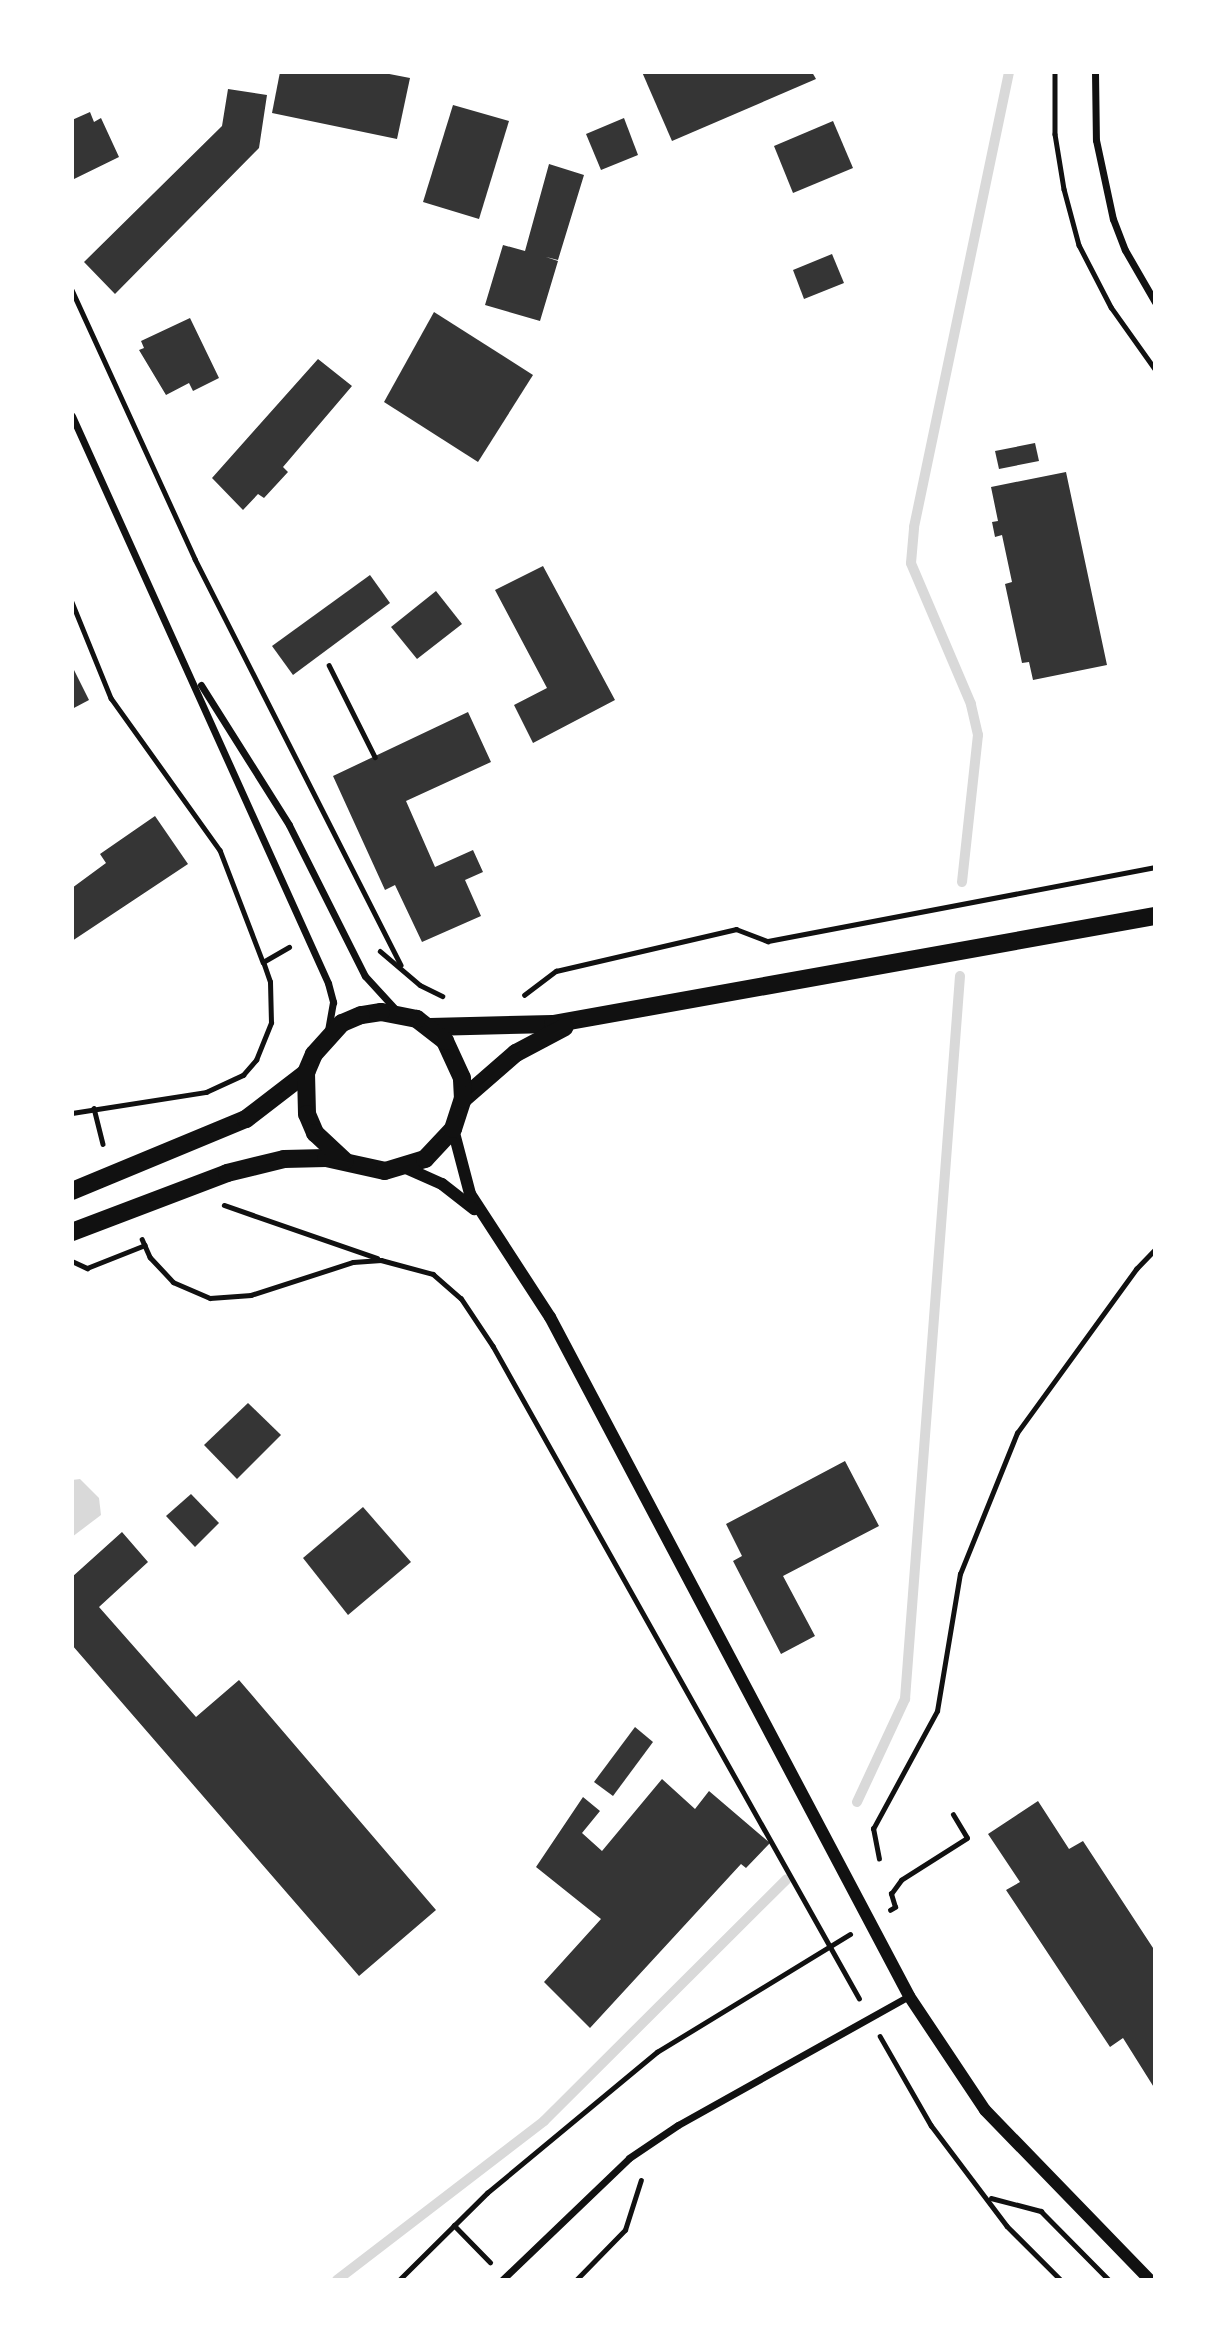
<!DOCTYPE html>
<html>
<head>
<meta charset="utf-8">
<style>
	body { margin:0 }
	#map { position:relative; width:1227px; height:2352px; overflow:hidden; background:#fff; font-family:"DejaVu Sans",sans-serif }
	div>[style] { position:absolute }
	.water>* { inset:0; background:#d9d9d9 }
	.stream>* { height:10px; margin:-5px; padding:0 5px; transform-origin:5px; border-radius:5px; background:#d9d9d9 }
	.building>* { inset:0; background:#353535 }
	.path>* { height:4.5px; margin:-2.25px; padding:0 2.25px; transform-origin:2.25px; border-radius:2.25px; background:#111 }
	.minor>* { height:7px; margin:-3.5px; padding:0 3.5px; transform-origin:3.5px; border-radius:3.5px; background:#111 }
	.tertiary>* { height:12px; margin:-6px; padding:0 6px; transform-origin:6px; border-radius:6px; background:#111 }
	.primary>* { height:18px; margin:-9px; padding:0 9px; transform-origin:9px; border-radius:9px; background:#111 }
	span { translate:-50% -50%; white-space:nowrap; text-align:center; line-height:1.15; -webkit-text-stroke:7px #fff; paint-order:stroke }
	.frame { position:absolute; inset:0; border:74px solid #fff; pointer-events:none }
</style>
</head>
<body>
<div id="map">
	<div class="water">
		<i style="clip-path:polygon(80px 1479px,99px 1498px,101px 1515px,72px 1537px,72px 1480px)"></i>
	</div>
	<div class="stream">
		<i style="left:962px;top:882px;width:148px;rotate:-83.8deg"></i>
		<i style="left:978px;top:735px;width:32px;rotate:-103deg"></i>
		<i style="left:971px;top:704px;width:153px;rotate:-113.1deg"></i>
		<i style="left:911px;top:563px;width:36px;rotate:-85deg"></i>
		<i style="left:914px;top:527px;width:465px;rotate:-78.2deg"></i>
		<i style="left:857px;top:1802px;width:114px;rotate:-65deg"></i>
		<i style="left:905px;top:1699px;width:725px;rotate:-85.65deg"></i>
		<i style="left:337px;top:2280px;width:261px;rotate:-37.5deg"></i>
		<i style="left:544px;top:2121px;width:342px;rotate:-44.9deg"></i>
	</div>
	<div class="building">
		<i style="clip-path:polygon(280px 72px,379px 72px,410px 78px,397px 139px,272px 113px)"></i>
		<i style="clip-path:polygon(642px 72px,812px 72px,816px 79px,672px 141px)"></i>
		<i style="clip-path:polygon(228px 89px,267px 95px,259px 148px,115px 294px,84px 262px,222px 126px)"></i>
		<i style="clip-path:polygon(453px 105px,509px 121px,479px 219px,423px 202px)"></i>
		<i style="clip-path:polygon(90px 112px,94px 122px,101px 118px,119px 157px,72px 180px,72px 120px)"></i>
		<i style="clip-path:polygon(624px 118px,638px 155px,601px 170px,586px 134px)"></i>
		<i style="clip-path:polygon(833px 121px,853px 168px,793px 193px,774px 146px)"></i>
		<i style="clip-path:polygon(549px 164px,584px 175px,558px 260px,546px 257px,558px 261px,540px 321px,485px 305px,503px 245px,525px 251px)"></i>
		<i style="clip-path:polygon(832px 254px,844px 283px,804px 299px,793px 270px)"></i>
		<i style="clip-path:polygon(434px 312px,533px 375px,478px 462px,384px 402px)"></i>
		<i style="clip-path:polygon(190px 318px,219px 378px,193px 391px,189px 383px,166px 395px,139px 350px,144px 348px,141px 341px)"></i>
		<i style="clip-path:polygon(318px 359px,352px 386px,283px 467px,288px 472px,264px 498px,258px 494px,243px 510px,212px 478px)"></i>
		<i style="clip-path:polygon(1035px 443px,1039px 461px,999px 469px,995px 451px)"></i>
		<i style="clip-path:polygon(1066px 472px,1107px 665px,1033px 680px,1029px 662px,1022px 663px,1005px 584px,1012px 582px,1002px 535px,995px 537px,992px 522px,998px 521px,991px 487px)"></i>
		<i style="clip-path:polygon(543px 566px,615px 700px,533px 743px,514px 705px,547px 688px,495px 590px)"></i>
		<i style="clip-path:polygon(370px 575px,390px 603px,293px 675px,272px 646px)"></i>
		<i style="clip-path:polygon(436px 591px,462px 624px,417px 659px,391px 627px)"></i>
		<i style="clip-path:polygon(72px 666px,89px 700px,72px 709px)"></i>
		<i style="clip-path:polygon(468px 712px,491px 762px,406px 801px,435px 867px,473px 850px,483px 872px,465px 880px,481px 916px,422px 942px,395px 885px,385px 890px,333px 776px)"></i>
		<i style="clip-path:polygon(155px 816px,188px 864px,72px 941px,72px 888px,106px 863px,100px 854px)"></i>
		<i style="clip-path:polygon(248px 1403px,281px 1435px,237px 1479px,204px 1445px)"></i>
		<i style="clip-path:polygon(845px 1461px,879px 1526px,783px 1576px,815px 1636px,781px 1654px,733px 1561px,742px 1556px,726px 1524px)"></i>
		<i style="clip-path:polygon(191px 1494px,219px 1523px,195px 1547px,166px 1516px)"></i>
		<i style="clip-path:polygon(363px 1507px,411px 1562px,348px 1615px,303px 1558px)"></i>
		<i style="clip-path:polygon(122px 1532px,148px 1562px,99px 1607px,196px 1717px,239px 1680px,436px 1910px,359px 1976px,72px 1645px,72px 1577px)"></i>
		<i style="clip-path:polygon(635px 1727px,653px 1742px,613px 1796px,594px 1782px)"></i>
		<i style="clip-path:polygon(662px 1779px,695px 1809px,709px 1791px,770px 1843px,746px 1868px,741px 1864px,590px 2028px,544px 1982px,601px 1919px,536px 1867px,583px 1797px,600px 1811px,582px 1833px,602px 1851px)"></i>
		<i style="clip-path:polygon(1038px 1801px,1069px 1849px,1083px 1841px,1155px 1951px,1155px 2089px,1123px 2038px,1110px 2047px,1006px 1890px,1020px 1882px,988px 1834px)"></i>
	</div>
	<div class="path">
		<i style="left:1055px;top:72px;width:62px;rotate:90deg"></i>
		<i style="left:1055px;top:134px;width:56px;rotate:80.7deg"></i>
		<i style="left:1064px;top:189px;width:58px;rotate:75deg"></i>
		<i style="left:1079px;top:245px;width:70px;rotate:62.7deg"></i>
		<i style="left:1111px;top:307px;width:76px;rotate:54.6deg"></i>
		<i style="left:72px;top:290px;width:296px;rotate:65.4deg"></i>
		<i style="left:195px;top:559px;width:455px;rotate:63.1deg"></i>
		<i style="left:72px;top:602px;width:104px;rotate:67.9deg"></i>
		<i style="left:111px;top:698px;width:187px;rotate:54.4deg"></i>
		<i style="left:220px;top:850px;width:120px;rotate:69deg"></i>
		<i style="left:329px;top:665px;width:103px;rotate:63.4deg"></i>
		<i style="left:380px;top:951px;width:52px;rotate:40.4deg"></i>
		<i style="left:420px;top:985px;width:25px;rotate:26deg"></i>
		<i style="left:524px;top:995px;width:40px;rotate:-37deg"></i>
		<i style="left:556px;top:971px;width:185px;rotate:-13.1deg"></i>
		<i style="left:736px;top:929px;width:34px;rotate:21deg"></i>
		<i style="left:768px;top:941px;width:394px;rotate:-10.8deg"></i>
		<i style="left:94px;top:1108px;width:37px;rotate:76deg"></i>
		<i style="left:72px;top:1113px;width:136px;rotate:-8.9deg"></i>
		<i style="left:206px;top:1092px;width:41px;rotate:-24.7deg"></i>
		<i style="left:243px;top:1075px;width:20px;rotate:-49deg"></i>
		<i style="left:256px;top:1060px;width:40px;rotate:-68deg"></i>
		<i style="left:271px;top:1023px;width:41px;rotate:-91.4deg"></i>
		<i style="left:270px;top:982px;width:21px;rotate:-109deg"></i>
		<i style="left:263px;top:962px;width:30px;rotate:-30deg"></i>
		<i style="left:224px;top:1205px;width:162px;rotate:19.1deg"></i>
		<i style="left:142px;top:1239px;width:20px;rotate:66deg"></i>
		<i style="left:150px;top:1257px;width:34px;rotate:47deg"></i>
		<i style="left:173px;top:1282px;width:40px;rotate:23.4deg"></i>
		<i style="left:210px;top:1298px;width:41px;rotate:-4.2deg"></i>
		<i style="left:251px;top:1295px;width:107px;rotate:-17.9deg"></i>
		<i style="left:353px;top:1262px;width:28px;rotate:-4deg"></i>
		<i style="left:381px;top:1260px;width:54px;rotate:15.1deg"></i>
		<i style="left:433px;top:1274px;width:37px;rotate:41deg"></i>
		<i style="left:461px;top:1298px;width:58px;rotate:56.3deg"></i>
		<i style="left:493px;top:1346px;width:748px;rotate:60.69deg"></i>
		<i style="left:72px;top:1261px;width:17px;rotate:25deg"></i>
		<i style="left:87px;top:1268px;width:62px;rotate:-21.6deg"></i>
		<i style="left:879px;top:1859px;width:31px;rotate:-101deg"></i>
		<i style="left:873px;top:1829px;width:134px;rotate:-61.5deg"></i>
		<i style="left:937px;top:1711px;width:139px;rotate:-80.5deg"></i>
		<i style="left:960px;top:1574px;width:152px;rotate:-68deg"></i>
		<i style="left:1017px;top:1433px;width:203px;rotate:-54deg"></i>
		<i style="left:1136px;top:1269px;width:28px;rotate:-46deg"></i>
		<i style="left:890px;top:1910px;width:6px;rotate:-31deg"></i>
		<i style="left:895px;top:1907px;width:14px;rotate:-107deg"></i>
		<i style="left:891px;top:1894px;width:17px;rotate:-54deg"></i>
		<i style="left:901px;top:1880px;width:78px;rotate:-32.5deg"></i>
		<i style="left:967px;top:1838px;width:27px;rotate:-121deg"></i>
		<i style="left:880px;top:2036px;width:103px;rotate:60.2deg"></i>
		<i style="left:931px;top:2125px;width:126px;rotate:53deg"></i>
		<i style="left:1007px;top:2226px;width:76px;rotate:45deg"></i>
		<i style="left:991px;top:2198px;width:52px;rotate:14.6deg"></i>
		<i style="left:1041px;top:2211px;width:97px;rotate:45.4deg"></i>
		<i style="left:454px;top:2225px;width:52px;rotate:45.8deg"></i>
		<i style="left:399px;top:2280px;width:124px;rotate:-44.7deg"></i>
		<i style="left:487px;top:2193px;width:221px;rotate:-39.7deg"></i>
		<i style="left:657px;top:2052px;width:226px;rotate:-31.4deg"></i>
		<i style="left:576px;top:2280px;width:70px;rotate:-45.6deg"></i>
		<i style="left:625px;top:2230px;width:52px;rotate:-72.3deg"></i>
	</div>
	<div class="minor">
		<i style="left:1095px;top:72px;width:68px;rotate:89.2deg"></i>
		<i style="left:1096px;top:140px;width:81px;rotate:77.9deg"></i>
		<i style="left:1113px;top:219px;width:33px;rotate:69deg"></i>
		<i style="left:1125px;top:250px;width:60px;rotate:60deg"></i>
		<i style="left:72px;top:416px;width:622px;rotate:65.7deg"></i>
		<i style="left:328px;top:983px;width:20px;rotate:75deg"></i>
		<i style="left:333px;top:1002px;width:29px;rotate:100deg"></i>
		<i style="left:201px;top:685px;width:165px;rotate:57.8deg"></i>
		<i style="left:289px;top:825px;width:169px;rotate:63.3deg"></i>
		<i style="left:365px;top:976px;width:46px;rotate:47.6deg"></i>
		<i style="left:502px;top:2280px;width:176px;rotate:-43.8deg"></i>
		<i style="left:629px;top:2158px;width:59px;rotate:-34deg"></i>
		<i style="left:678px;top:2125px;width:265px;rotate:-29.2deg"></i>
	</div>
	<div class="tertiary">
		<i style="left:453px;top:1129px;width:67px;rotate:75.3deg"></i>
		<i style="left:470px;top:1194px;width:147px;rotate:57deg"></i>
		<i style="left:550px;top:1317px;width:768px;rotate:62.13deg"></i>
		<i style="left:909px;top:1996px;width:137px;rotate:56.3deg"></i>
		<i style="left:985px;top:2110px;width:237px;rotate:45.9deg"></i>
		<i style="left:406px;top:1168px;width:39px;rotate:24deg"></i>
		<i style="left:442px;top:1184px;width:41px;rotate:38deg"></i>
	</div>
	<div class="primary">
		<i style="left:430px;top:1027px;width:123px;rotate:-1.4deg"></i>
		<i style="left:553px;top:1024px;width:612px;rotate:-10.17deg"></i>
		<i style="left:463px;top:1099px;width:70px;rotate:-41deg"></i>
		<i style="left:516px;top:1053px;width:55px;rotate:-28deg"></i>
		<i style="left:72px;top:1191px;width:188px;rotate:-22.5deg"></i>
		<i style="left:246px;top:1119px;width:76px;rotate:-37.5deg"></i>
		<i style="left:72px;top:1232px;width:166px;rotate:-20.8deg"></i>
		<i style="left:227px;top:1173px;width:59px;rotate:-13.8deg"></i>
		<i style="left:284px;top:1159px;width:42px;rotate:-1.4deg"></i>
		<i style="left:326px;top:1158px;width:60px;rotate:12.4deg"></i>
		<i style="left:385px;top:1171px;width:42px;rotate:-16.7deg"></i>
		<i style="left:425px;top:1159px;width:41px;rotate:-47deg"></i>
		<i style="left:453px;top:1129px;width:32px;rotate:-72deg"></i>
		<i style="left:463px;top:1099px;width:21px;rotate:-93deg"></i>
		<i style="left:462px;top:1078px;width:41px;rotate:-114.7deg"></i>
		<i style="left:445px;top:1041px;width:36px;rotate:-142deg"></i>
		<i style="left:417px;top:1019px;width:37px;rotate:-169deg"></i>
		<i style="left:381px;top:1012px;width:20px;rotate:171deg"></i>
		<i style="left:361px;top:1015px;width:21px;rotate:157deg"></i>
		<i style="left:342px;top:1023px;width:42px;rotate:132.1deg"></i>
		<i style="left:314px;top:1054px;width:21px;rotate:113deg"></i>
		<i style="left:306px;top:1073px;width:41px;rotate:88.6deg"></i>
		<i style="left:307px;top:1114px;width:21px;rotate:67deg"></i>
		<i style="left:315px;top:1133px;width:41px;rotate:43deg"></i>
	</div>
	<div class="frame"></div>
</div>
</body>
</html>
